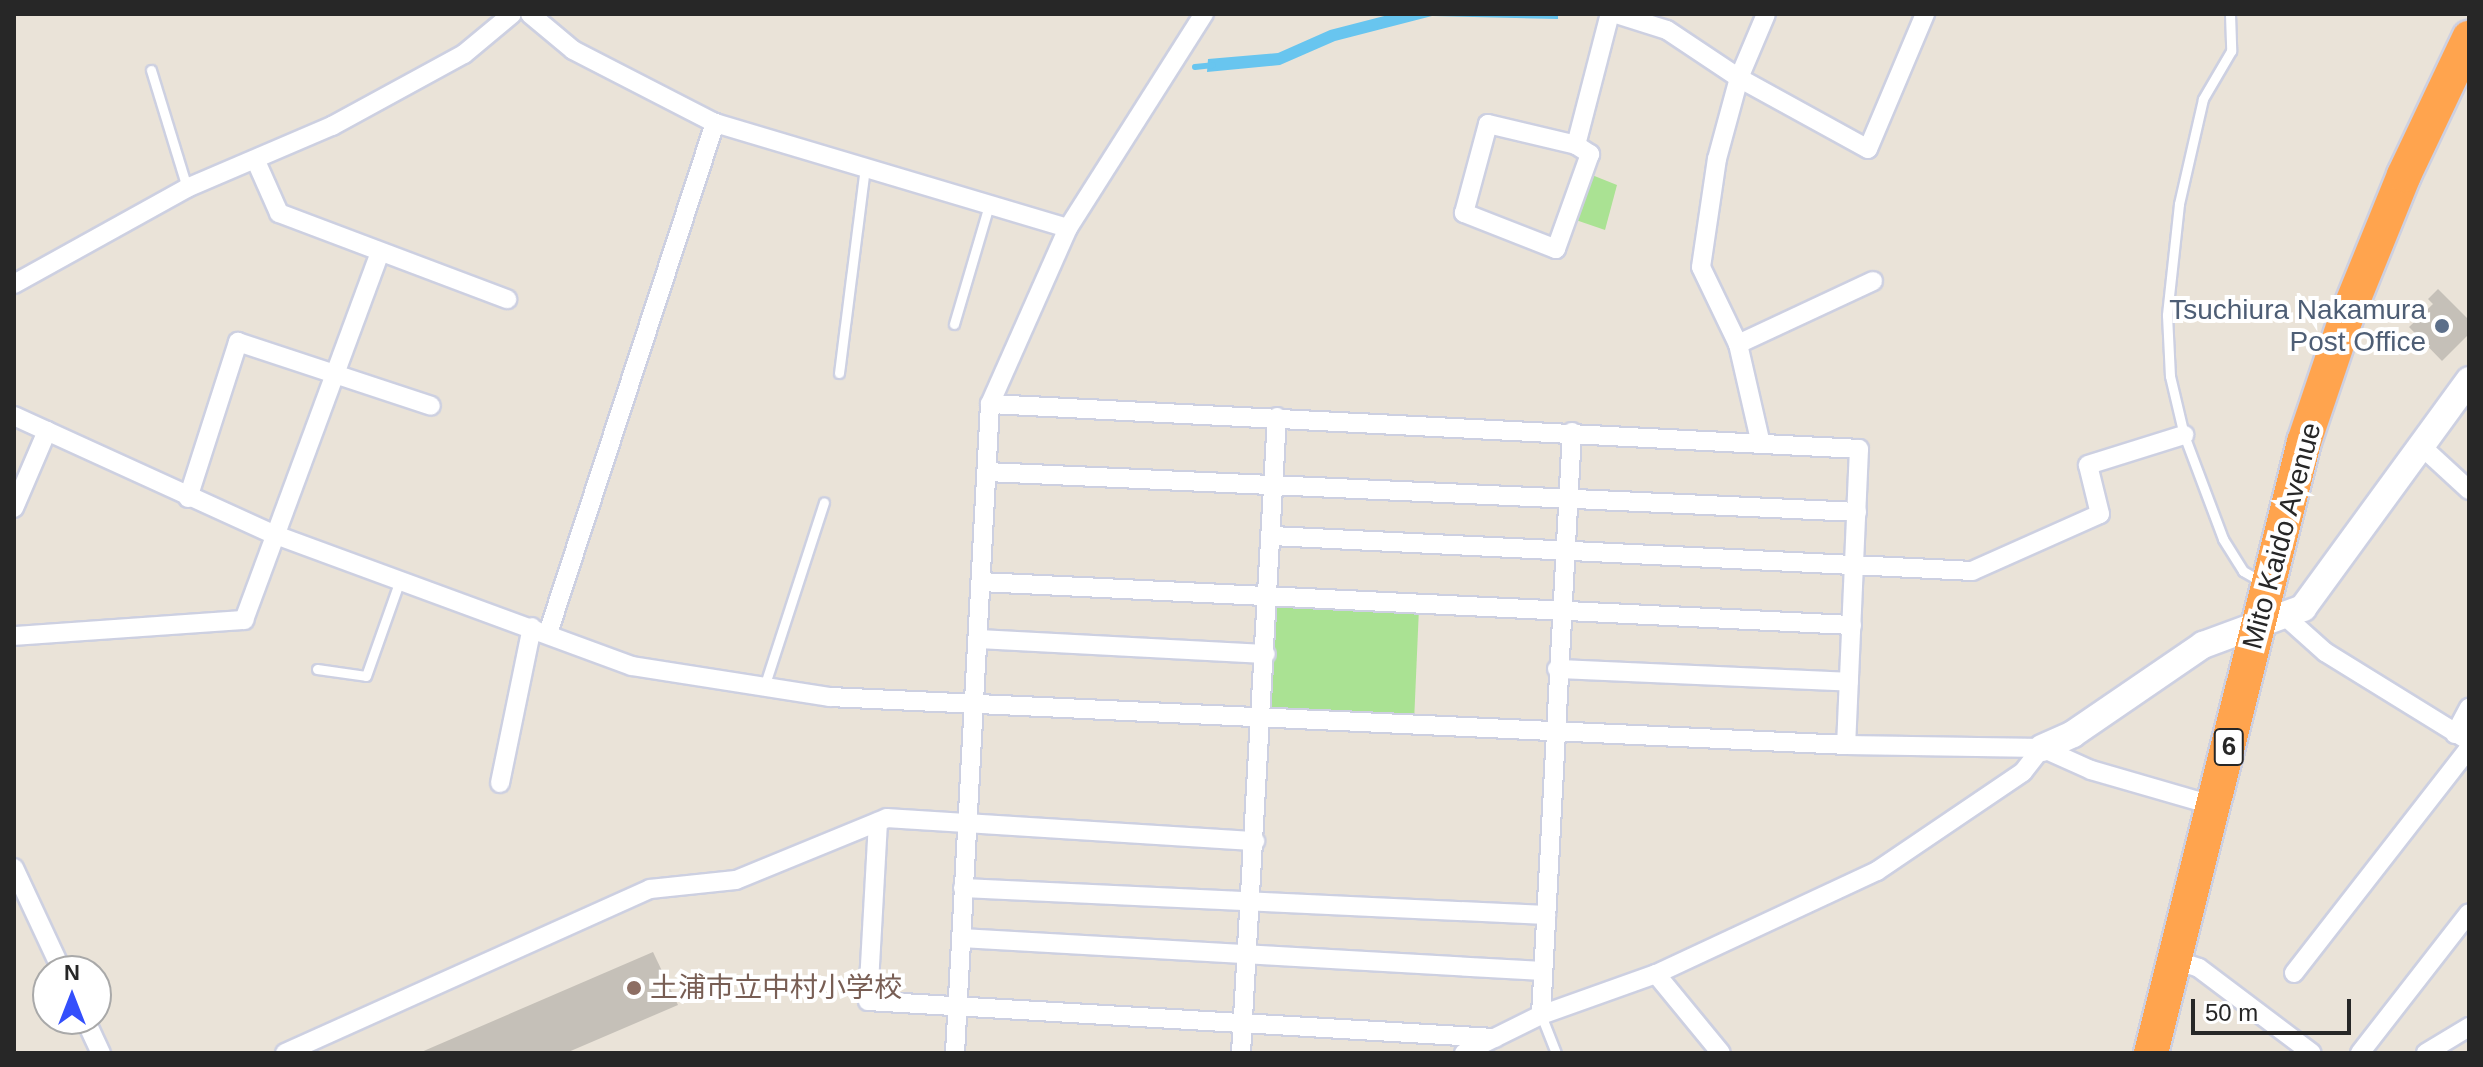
<!DOCTYPE html>
<html>
<head>
<meta charset="utf-8">
<style>
	body { margin:0 }
	#map { position:relative; width:2483px; height:1067px; overflow:hidden; background:#eae3d8; font-family:Helvetica,"Noto Sans JP",sans-serif }
	div>[style] { position:absolute }
	.green>* { inset:0; background:#aae293 }
	.water>* { inset:0; background:#68c5ef }
	.stream>* { height:6px; margin:-3px; padding:0 3px; transform-origin:3px; border-radius:3px; background:#68c5ef }
	.building>* { inset:0; background:#c5c0b8 }
	.roads { filter:drop-shadow(2px 0 #cdd0e1) drop-shadow(-2px 0 #cdd0e1) drop-shadow(0 2px #cdd0e1) drop-shadow(0 -2px #cdd0e1) }
	.lane>* { height:9px; margin:-4.5px; padding:0 4.5px; transform-origin:4.5px; border-radius:4.5px; background:#fff }
	.street>* { height:18px; margin:-9px; padding:0 9px; transform-origin:9px; border-radius:9px; background:#fff }
	.secondary>* { height:26px; margin:-13px; padding:0 13px; transform-origin:13px; border-radius:13px; background:#fff }
	.highway>* { height:34px; margin:-17px; padding:0 17px; transform-origin:17px; border-radius:17px; background:#ffa44e }
	.dots>* { width:22px; height:22px; translate:-50% -50%; box-sizing:border-box; border:4px solid #fff; border-radius:50% }
	span { translate:-50% -50%; white-space:nowrap; text-align:center; line-height:1.15; -webkit-text-stroke:8px #fff; paint-order:stroke }
	.shield-label span { padding:2px 6px; background:#fff; border:2px solid; border-radius:6px; -webkit-text-stroke-width:0 }
	.shield-label { font-size:26px; color:#272727; font-weight:700 }
	.service-label { font-size:28px; color:#4e5e75 }
	.right { translate:-100% -50%; text-align:right }
	.street-label { font-size:28px; color:#272727 }
	.education-label { font-size:28px; color:#785e54 }
	.left { translate:0 -50%; text-align:left }
	.frame { position:absolute; inset:0; border:16px solid #272727; pointer-events:none }
	.north { position:absolute; left:32px; top:955px; width:80px; height:80px; box-sizing:border-box; background:#fff; border:2px solid #a9a9a9; border-radius:50%; rotate:0deg; font-size:22px; font-weight:700; line-height:32px; text-align:center; color:#272727 }
	.north::after { content:''; display:block; margin:auto; width:28px; height:36px; background:#344ffc; clip-path:polygon(50% 0,100% 100%,50% 72%,0 100%) }
	.scale { position:absolute; left:2191px; top:999px; width:160px; height:36px; box-sizing:border-box; border:4px solid #272727; border-top:0; padding-left:10px; font-size:24px; line-height:28px; white-space:nowrap; color:#272727; -webkit-text-stroke:6px #fff; paint-order:stroke }
</style>
</head>
<body>
<div id="map">
	<div class="green">
		<i style="clip-path:polygon(1587px 173px,1617px 185px,1605px 230px,1570px 218px)"></i>
		<i style="clip-path:polygon(1273px 602px,1419px 608px,1414px 722px,1269px 716px)"></i>
	</div>
	<div class="water">
		<i style="clip-path:polygon(1392px 14px,1558px 14px,1558px 19px,1432px 16px,1335px 41px,1280px 65px,1207px 72px,1208px 59px,1278px 53px,1330px 30px)"></i>
	</div>
	<div class="stream">
		<i style="left:1195px;top:67px;width:18px;rotate:-6deg"></i>
	</div>
	<div class="building">
		<i style="clip-path:polygon(2438px 289px,2469px 320px,2469px 334px,2442px 361px,2409px 327px,2433px 304px,2428px 299px)"></i>
		<i style="clip-path:polygon(653px 952px,678px 1005px,566px 1053px,419px 1053px)"></i>
	</div>
	<div class="roads">
		<div class="lane">
			<i style="left:2230px;top:14px;width:37px;rotate:88deg"></i>
			<i style="left:2231px;top:51px;width:56px;rotate:120.3deg"></i>
			<i style="left:2203px;top:99px;width:108px;rotate:102.9deg"></i>
			<i style="left:2179px;top:204px;width:112px;rotate:96.2deg"></i>
			<i style="left:2167px;top:315px;width:61px;rotate:87.2deg"></i>
			<i style="left:2170px;top:376px;width:61px;rotate:76.7deg"></i>
			<i style="left:2184px;top:435px;width:111px;rotate:69.4deg"></i>
			<i style="left:2223px;top:539px;width:38px;rotate:58deg"></i>
			<i style="left:2243px;top:571px;width:22px;rotate:30deg"></i>
			<i style="left:151px;top:70px;width:123px;rotate:73deg"></i>
			<i style="left:954px;top:324px;width:124px;rotate:-73.6deg"></i>
			<i style="left:839px;top:373px;width:207px;rotate:-82.8deg"></i>
			<i style="left:317px;top:669px;width:49px;rotate:8.1deg"></i>
			<i style="left:366px;top:676px;width:102px;rotate:-70.5deg"></i>
			<i style="left:764px;top:687px;width:194px;rotate:-72deg"></i>
			<i style="left:1541px;top:1015px;width:41px;rotate:68.5deg"></i>
		</div>
		<div class="street">
			<i style="left:530px;top:14px;width:56px;rotate:39.9deg"></i>
			<i style="left:573px;top:50px;width:160px;rotate:27.2deg"></i>
			<i style="left:715px;top:123px;width:368px;rotate:16.6deg"></i>
			<i style="left:1616px;top:14px;width:53px;rotate:17.4deg"></i>
			<i style="left:1667px;top:30px;width:87px;rotate:33.7deg"></i>
			<i style="left:1739px;top:78px;width:147px;rotate:28.8deg"></i>
			<i style="left:1868px;top:149px;width:147px;rotate:-67.1deg"></i>
			<i style="left:1488px;top:124px;width:90px;rotate:13.4deg"></i>
			<i style="left:1576px;top:145px;width:17px;rotate:33deg"></i>
			<i style="left:1590px;top:154px;width:101px;rotate:109.7deg"></i>
			<i style="left:1556px;top:249px;width:99px;rotate:-158.6deg"></i>
			<i style="left:1464px;top:213px;width:92px;rotate:-74.9deg"></i>
			<i style="left:1576px;top:145px;width:135px;rotate:-75.5deg"></i>
			<i style="left:256px;top:161px;width:57px;rotate:66.1deg"></i>
			<i style="left:279px;top:213px;width:244px;rotate:20.7deg"></i>
			<i style="left:14px;top:284px;width:198px;rotate:-29deg"></i>
			<i style="left:187px;top:188px;width:158px;rotate:-23.2deg"></i>
			<i style="left:332px;top:126px;width:150px;rotate:-28.6deg"></i>
			<i style="left:464px;top:54px;width:62px;rotate:-39.8deg"></i>
			<i style="left:1738px;top:344px;width:149px;rotate:-25deg"></i>
			<i style="left:990px;top:404px;width:870px;rotate:2.96deg"></i>
			<i style="left:1859px;top:449px;width:296px;rotate:92.5deg"></i>
			<i style="left:14px;top:416px;width:285px;rotate:24.5deg"></i>
			<i style="left:273px;top:534px;width:382px;rotate:20.2deg"></i>
			<i style="left:632px;top:666px;width:200px;rotate:8.9deg"></i>
			<i style="left:830px;top:697px;width:1017px;rotate:2.7deg"></i>
			<i style="left:1846px;top:745px;width:196px;rotate:0.9deg"></i>
			<i style="left:2042px;top:748px;width:54px;rotate:24.2deg"></i>
			<i style="left:2091px;top:770px;width:130px;rotate:16.1deg"></i>
			<i style="left:1760px;top:440px;width:98px;rotate:-102.9deg"></i>
			<i style="left:1738px;top:344px;width:85px;rotate:-115.7deg"></i>
			<i style="left:1701px;top:267px;width:109px;rotate:-81.6deg"></i>
			<i style="left:1717px;top:159px;width:84px;rotate:-74.8deg"></i>
			<i style="left:1739px;top:78px;width:69px;rotate:-67.1deg"></i>
			<i style="left:2419px;top:444px;width:68px;rotate:42.6deg"></i>
			<i style="left:987px;top:472px;width:871px;rotate:2.63deg"></i>
			<i style="left:188px;top:498px;width:164px;rotate:-72.2deg"></i>
			<i style="left:238px;top:342px;width:203px;rotate:18.3deg"></i>
			<i style="left:14px;top:508px;width:84px;rotate:-66.8deg"></i>
			<i style="left:1272px;top:536px;width:701px;rotate:2.86deg"></i>
			<i style="left:1972px;top:571px;width:140px;rotate:-24deg"></i>
			<i style="left:2100px;top:514px;width:50px;rotate:-103.8deg"></i>
			<i style="left:2088px;top:465px;width:101px;rotate:-17.4deg"></i>
			<i style="left:981px;top:582px;width:872px;rotate:2.83deg"></i>
			<i style="left:2287px;top:618px;width:51px;rotate:41.8deg"></i>
			<i style="left:2325px;top:652px;width:169px;rotate:31.7deg"></i>
			<i style="left:548px;top:633px;width:537px;rotate:-71.87deg"></i>
			<i style="left:14px;top:636px;width:231px;rotate:-4deg"></i>
			<i style="left:244px;top:620px;width:392px;rotate:-69.7deg"></i>
			<i style="left:978px;top:639px;width:288px;rotate:3deg"></i>
			<i style="left:1557px;top:669px;width:292px;rotate:2.5deg"></i>
			<i style="left:2455px;top:734px;width:30px;rotate:-62deg"></i>
			<i style="left:500px;top:783px;width:159px;rotate:-78.4deg"></i>
			<i style="left:878px;top:822px;width:179px;rotate:93.2deg"></i>
			<i style="left:868px;top:1001px;width:628px;rotate:3.38deg"></i>
			<i style="left:14px;top:868px;width:114px;rotate:65deg"></i>
			<i style="left:963px;top:888px;width:584px;rotate:2.65deg"></i>
			<i style="left:961px;top:938px;width:583px;rotate:3.25deg"></i>
			<i style="left:2175px;top:960px;width:25px;rotate:18deg"></i>
			<i style="left:2199px;top:968px;width:141px;rotate:37deg"></i>
			<i style="left:2294px;top:973px;width:285px;rotate:-52.1deg"></i>
			<i style="left:1656px;top:974px;width:102px;rotate:50.6deg"></i>
			<i style="left:1541px;top:1015px;width:584px;rotate:-86.96deg"></i>
			<i style="left:85px;top:1019px;width:38px;rotate:65deg"></i>
			<i style="left:285px;top:1053px;width:400px;rotate:-24.2deg"></i>
			<i style="left:650px;top:889px;width:86px;rotate:-6deg"></i>
			<i style="left:736px;top:880px;width:163px;rotate:-22.3deg"></i>
			<i style="left:887px;top:818px;width:369px;rotate:3.6deg"></i>
			<i style="left:955px;top:1053px;width:650px;rotate:-86.91deg"></i>
			<i style="left:990px;top:404px;width:193px;rotate:-66.1deg"></i>
			<i style="left:1068px;top:228px;width:254px;rotate:-57.6deg"></i>
			<i style="left:1241px;top:1053px;width:637px;rotate:-86.76deg"></i>
			<i style="left:1464px;top:1053px;width:86px;rotate:-26.3deg"></i>
			<i style="left:1541px;top:1015px;width:122px;rotate:-19.6deg"></i>
			<i style="left:1656px;top:974px;width:244px;rotate:-25deg"></i>
			<i style="left:1877px;top:871px;width:176px;rotate:-34.1deg"></i>
			<i style="left:2023px;top:772px;width:31px;rotate:-52deg"></i>
			<i style="left:2360px;top:1053px;width:177px;rotate:-52.1deg"></i>
			<i style="left:2426px;top:1053px;width:50px;rotate:-31.2deg"></i>
		</div>
		<div class="secondary">
			<i style="left:2042px;top:748px;width:34px;rotate:-24deg"></i>
			<i style="left:2073px;top:734px;width:158px;rotate:-34.4deg"></i>
			<i style="left:2203px;top:645px;width:107px;rotate:-20.3deg"></i>
			<i style="left:2303px;top:608px;width:282px;rotate:-53.9deg"></i>
		</div>
		<div class="highway">
			<i style="left:2151px;top:1053px;width:630px;rotate:-75.94deg"></i>
			<i style="left:2304px;top:442px;width:131px;rotate:-71.3deg"></i>
			<i style="left:2346px;top:318px;width:154px;rotate:-67.9deg"></i>
			<i style="left:2404px;top:175px;width:152px;rotate:-64.6deg"></i>
		</div>
	</div>
	<div class="dots">
		<i style="left:2442px;top:326px;background:#5c6f8a"></i>
		<i style="left:634px;top:988px;background:#8d6e63"></i>
	</div>
	<div class="shield-label">
		<span style="left:2229px;top:747px">6</span>
	</div>
	<div class="service-label">
		<span class="right" style="left:2426px;top:326px">Tsuchiura Nakamura<br>Post Office</span>
	</div>
	<div class="street-label">
		<span style="left:2282px;top:536px;rotate:-75deg">Mito Kaido Avenue</span>
	</div>
	<div class="education-label">
		<span class="left" style="left:650px;top:988px">土浦市立中村小学校</span>
	</div>
	<div class="frame"></div>
	<div class="north">N</div>
	<div class="scale">50 m</div>
</div>
</body>
</html>
